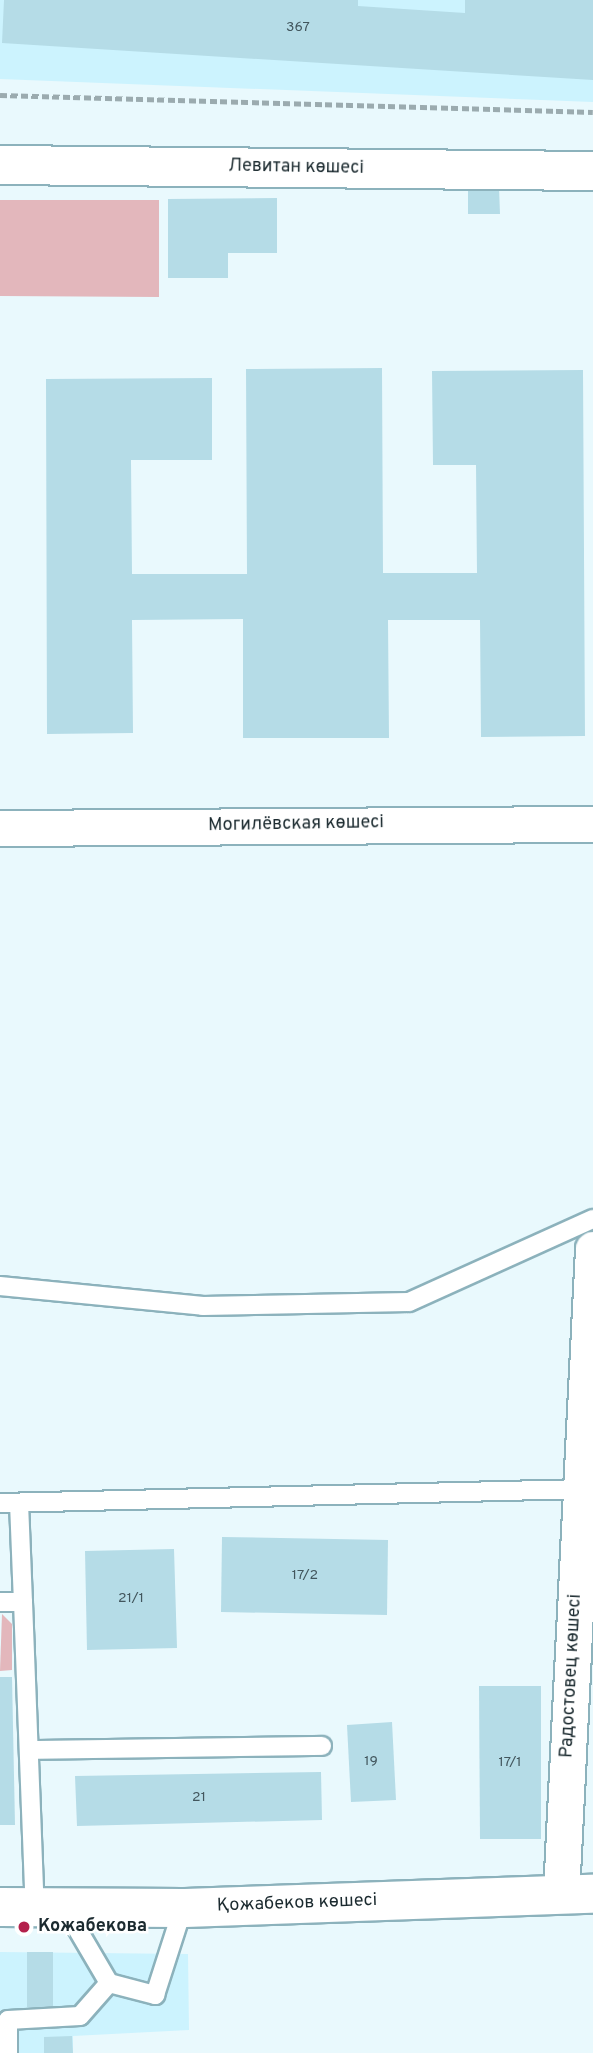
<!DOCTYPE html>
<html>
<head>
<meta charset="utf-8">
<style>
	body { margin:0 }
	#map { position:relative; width:593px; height:2053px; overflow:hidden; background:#e9f9fd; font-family:Overpass,sans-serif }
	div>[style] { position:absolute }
	.built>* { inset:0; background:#ccf3fe }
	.green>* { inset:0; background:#e3b7bc }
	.building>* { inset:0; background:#b5dce7 }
	.path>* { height:4.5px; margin-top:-2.25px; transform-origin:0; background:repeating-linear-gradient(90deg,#9babaf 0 7px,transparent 0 10.5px) }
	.roads { filter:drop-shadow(2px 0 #8cb2bc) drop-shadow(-2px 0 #8cb2bc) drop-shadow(0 2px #8cb2bc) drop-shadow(0 -2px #8cb2bc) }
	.service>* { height:18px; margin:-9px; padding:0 9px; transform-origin:9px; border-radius:9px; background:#fff }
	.minor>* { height:35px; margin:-17.5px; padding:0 17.5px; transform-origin:17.5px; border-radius:17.5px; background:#fff }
	.tertiary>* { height:38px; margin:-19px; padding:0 19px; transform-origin:19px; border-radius:19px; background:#fff }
	.dots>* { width:19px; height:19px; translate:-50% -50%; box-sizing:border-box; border:4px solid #fff; border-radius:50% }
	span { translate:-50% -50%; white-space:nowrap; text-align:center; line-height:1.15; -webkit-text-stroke:5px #fff; paint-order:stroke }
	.number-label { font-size:14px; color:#42565d }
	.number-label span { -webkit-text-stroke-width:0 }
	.street-label { font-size:18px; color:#1b2a2f }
	.poi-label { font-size:18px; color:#1b2a2f; font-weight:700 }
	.left { translate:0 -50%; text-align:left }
</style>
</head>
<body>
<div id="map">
	<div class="built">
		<i style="clip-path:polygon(0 0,593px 0,593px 102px,0 79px)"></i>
		<i style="clip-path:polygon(0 1952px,188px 1954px,189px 2030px,73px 2036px,73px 2053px,0 2053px)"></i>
	</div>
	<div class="green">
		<i style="clip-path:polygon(0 200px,159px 200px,159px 297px,0 296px)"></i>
		<i style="clip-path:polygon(2px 1614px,12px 1624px,12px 1670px,0 1671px)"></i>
	</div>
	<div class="building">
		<i style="clip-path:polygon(4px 0,358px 0,358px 6px,465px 13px,465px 0,593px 0,593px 80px,2px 43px)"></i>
		<i style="clip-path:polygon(468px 187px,499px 187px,500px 214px,468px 214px)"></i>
		<i style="clip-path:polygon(277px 198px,277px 253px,228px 253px,228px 278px,168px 278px,168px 199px)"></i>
		<i style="clip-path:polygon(382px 368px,383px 573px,477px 573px,476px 465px,433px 465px,432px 371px,583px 370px,585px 736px,481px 737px,480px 620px,388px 620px,389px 738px,243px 738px,243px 619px,132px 620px,133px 733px,47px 734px,46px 379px,212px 378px,212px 460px,131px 460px,132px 574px,247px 574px,246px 369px)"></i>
		<i style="clip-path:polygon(222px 1537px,388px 1540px,387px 1615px,221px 1612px)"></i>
		<i style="clip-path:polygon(174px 1549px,177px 1648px,87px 1650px,85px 1551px)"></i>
		<i style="clip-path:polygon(0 1677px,12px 1677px,15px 1825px,0 1825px)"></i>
		<i style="clip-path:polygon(479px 1686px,541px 1686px,541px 1839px,480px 1839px)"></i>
		<i style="clip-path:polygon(392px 1722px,396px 1800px,351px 1802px,347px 1725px)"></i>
		<i style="clip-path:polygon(321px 1772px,322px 1820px,77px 1826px,75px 1776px)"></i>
		<i style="clip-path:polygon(27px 1952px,53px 1952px,53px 2007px,27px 2007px)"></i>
		<i style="clip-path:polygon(72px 2036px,73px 2053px,44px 2053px,44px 2037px)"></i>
	</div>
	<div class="path">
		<i style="left:0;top:95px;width:593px;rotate:1.64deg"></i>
	</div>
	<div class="roads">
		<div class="service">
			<i style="left:0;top:1286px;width:204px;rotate:5.6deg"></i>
			<i style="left:203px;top:1306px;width:206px;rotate:-1.1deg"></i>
			<i style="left:409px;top:1302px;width:202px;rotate:-24.3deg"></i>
			<i style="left:0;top:1503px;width:586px;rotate:-1.37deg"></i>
			<i style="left:19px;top:1503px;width:99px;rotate:87.7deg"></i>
			<i style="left:0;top:1602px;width:23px"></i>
			<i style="left:23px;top:1602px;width:306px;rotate:87.8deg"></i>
			<i style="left:29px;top:1750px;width:293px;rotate:-0.8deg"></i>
			<i style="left:109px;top:1983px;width:48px;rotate:14.6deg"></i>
			<i style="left:155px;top:1995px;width:91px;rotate:-72.2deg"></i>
			<i style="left:8px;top:2053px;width:33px;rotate:-90deg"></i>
			<i style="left:8px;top:2020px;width:72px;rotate:-3.2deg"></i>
			<i style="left:80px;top:2016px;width:44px;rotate:-48.7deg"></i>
			<i style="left:109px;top:1983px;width:87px;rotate:-120.4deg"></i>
		</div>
		<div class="minor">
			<i style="left:0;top:828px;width:593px;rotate:-0.39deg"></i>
			<i style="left:561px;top:1894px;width:646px;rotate:-87.16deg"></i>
		</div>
		<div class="tertiary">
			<i style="left:0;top:165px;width:593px;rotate:0.58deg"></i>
			<i style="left:0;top:1907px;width:183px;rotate:0.3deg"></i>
			<i style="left:183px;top:1908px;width:410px;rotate:-2deg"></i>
		</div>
	</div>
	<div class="dots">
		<i style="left:24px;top:1927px;background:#b3214c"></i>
	</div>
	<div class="number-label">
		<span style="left:298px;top:28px">367</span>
		<span style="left:305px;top:1576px">17/2</span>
		<span style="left:131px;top:1599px">21/1</span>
		<span style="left:371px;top:1762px">19</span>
		<span style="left:510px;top:1763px">17/1</span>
		<span style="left:199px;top:1798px">21</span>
	</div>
	<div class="street-label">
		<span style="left:296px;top:168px;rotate:1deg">Левитан көшесі</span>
		<span style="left:296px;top:825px;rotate:-1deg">Могилёвская көшесі</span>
		<span style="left:572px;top:1676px;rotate:-87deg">Радостовец көшесі</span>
		<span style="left:297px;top:1904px;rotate:-2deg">Қожабеков көшесі</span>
	</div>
	<div class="poi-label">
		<span class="left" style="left:38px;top:1927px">Кожабекова</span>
	</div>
</div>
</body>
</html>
